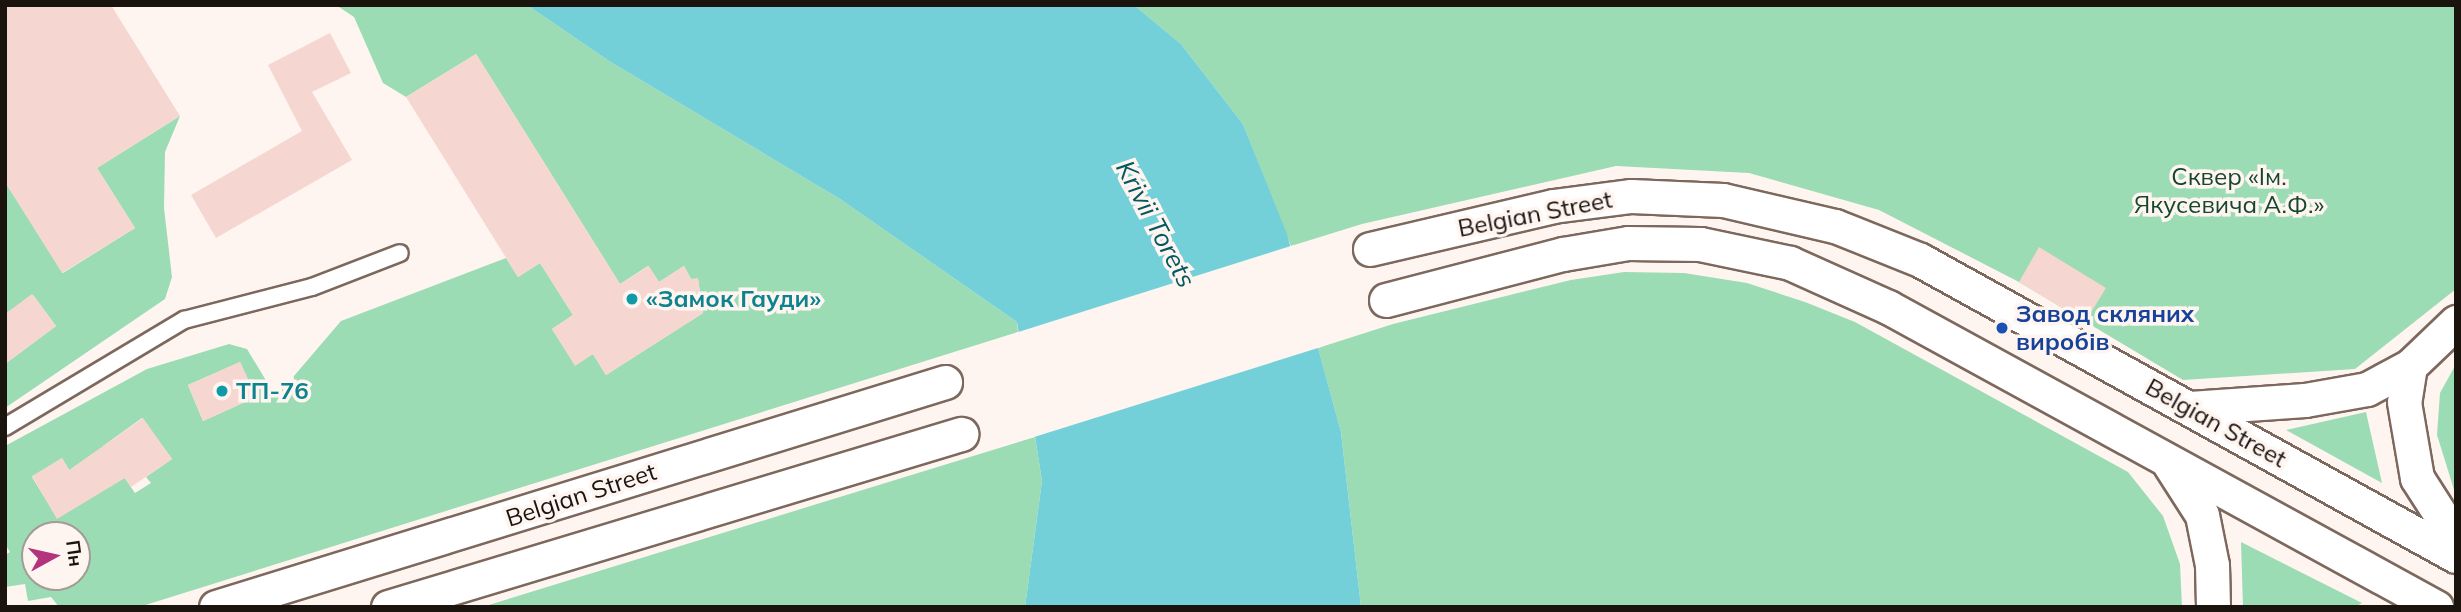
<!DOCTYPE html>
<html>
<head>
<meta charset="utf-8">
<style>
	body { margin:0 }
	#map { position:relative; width:2461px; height:612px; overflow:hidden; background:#fff5f0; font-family:Mulish,sans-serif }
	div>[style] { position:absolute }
	.green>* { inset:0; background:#9bdcb4 }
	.water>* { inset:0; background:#74d0d8 }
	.pier>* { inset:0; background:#fff5f0 }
	.building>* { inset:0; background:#f5d6d0 }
	.roads { filter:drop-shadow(2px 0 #7d685d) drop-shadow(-2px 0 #7d685d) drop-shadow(0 2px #7d685d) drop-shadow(0 -2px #7d685d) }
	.lane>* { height:16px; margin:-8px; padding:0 8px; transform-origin:8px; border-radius:8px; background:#fff }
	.street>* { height:33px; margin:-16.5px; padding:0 16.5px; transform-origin:16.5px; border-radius:16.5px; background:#fff }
	.dots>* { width:19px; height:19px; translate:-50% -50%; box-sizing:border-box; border:4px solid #fff5f0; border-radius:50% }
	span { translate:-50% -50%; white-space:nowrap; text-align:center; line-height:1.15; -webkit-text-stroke:7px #fff5f0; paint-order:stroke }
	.park-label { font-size:24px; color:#14472d }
	.street-label { font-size:24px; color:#1b130e }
	.culture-label { font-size:24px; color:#0d838f; font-weight:700 }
	.left { translate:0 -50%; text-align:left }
	.transit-label { font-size:24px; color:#164399; font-weight:700 }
	.water-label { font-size:26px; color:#045960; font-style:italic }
	.frame { position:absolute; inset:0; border:7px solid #1b130e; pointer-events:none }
	.north { position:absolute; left:21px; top:521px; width:70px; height:70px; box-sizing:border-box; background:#fff5f0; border:2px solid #a49b96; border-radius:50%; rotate:82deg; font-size:19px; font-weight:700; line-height:28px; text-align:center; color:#1b130e }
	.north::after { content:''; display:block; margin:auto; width:24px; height:32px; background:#b4337f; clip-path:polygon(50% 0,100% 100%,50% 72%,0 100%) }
</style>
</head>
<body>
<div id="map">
	<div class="green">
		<i style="clip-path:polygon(evenodd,336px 5px,527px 5px,609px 61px,840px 199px,1017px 322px,1018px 332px,139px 607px,59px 607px,51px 597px,28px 601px,25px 584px,5px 587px,5px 555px,10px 552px,5px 544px,5px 446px,147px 369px,229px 344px,247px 349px,276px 397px,341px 321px,506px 258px,518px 277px,540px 263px,573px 315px,552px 329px,575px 365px,593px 354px,606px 375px,703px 313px,698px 279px,691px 279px,684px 266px,659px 282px,648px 266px,620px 284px,476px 54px,406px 97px,383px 83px,354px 17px,336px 5px,240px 362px,256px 397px,203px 421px,188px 385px,240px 362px,336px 5px,142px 418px,172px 459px,146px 477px,151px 483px,135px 493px,103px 446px,142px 418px,336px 5px,62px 458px,87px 500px,57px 518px,32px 477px,62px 458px,336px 5px,35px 535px,77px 535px,77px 577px,35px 577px,35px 535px)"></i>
		<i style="clip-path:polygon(1134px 5px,2456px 5px,2456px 289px,2355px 369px,2183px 380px,2019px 282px,1879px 210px,1749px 173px,1616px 166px,1362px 224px,1291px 246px,1243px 124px,1181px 44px)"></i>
		<i style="clip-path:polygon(180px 116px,165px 152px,164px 208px,172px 277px,165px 299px,5px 408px,5px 364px,56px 326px,33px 295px,5px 314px,5px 182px,63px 273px,135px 228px,97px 168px)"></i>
		<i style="clip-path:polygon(1624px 272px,1684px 273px,1747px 283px,1805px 302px,1855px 322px,2128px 472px,2163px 516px,2180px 564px,2182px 607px,1361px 607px,1341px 432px,1318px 348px,1393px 324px,1571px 280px)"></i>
		<i style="clip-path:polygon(2456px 364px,2456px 496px,2437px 435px,2440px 393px)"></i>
		<i style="clip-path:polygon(2366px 412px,2382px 483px,2286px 430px)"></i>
		<i style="clip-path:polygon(1035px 437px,1042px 481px,1025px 607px,482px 607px)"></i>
		<i style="clip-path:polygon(2241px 542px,2362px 603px,2355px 607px,2243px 607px)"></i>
	</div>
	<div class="water">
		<i style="clip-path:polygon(527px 5px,1134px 5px,1181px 44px,1243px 124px,1287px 234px,1341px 432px,1361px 607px,1025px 607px,1042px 481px,1017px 322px,840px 199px,609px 61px)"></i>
	</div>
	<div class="pier">
		<i style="clip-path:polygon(1294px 245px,1321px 347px,1031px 438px,1015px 333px)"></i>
	</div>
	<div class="building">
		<i style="clip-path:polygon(5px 5px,111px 5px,180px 116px,97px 168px,135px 228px,62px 273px,5px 182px)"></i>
		<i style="clip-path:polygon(330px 33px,351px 73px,312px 92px,352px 160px,216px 238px,191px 195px,302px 131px,268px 65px)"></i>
		<i style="clip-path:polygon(476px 54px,620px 284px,649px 266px,659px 282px,684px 266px,691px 279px,698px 278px,703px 313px,606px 375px,593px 354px,575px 366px,552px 329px,573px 315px,540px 263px,518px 277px,406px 97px)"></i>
		<i style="clip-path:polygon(2039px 247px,2106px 288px,2085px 322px,2019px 282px)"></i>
		<i style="clip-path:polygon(32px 294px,56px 326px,5px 364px,5px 314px)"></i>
		<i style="clip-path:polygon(240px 362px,256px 397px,203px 421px,188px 385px)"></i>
		<i style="clip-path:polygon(143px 418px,172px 459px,131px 487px,125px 478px,57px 519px,32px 476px,62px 458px,69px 470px)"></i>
	</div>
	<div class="roads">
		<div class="lane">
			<i style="left:5px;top:427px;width:209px;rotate:-30.9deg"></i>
			<i style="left:184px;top:320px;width:132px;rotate:-14.5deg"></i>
			<i style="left:312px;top:287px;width:94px;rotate:-21.1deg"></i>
		</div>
		<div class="street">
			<i style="left:1370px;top:249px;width:188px;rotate:-13.2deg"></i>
			<i style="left:1553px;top:206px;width:79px;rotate:-7.3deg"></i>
			<i style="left:1631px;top:196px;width:92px;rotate:2.5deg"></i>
			<i style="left:1723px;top:200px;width:115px;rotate:13.1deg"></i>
			<i style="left:1835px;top:226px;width:92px;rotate:21.8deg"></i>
			<i style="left:1920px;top:260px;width:612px;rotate:28.91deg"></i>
			<i style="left:1386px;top:300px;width:183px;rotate:-14.6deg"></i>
			<i style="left:1563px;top:254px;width:66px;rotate:-9.6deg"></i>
			<i style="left:1628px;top:243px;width:72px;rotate:0.8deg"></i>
			<i style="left:1700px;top:244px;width:92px;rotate:11.9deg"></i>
			<i style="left:1790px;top:263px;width:107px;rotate:24.2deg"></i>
			<i style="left:1888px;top:307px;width:625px;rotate:28.7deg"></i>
			<i style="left:2410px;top:366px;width:36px;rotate:99deg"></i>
			<i style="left:2404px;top:402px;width:77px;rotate:80.3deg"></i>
			<i style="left:2417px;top:478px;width:72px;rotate:57.4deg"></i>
			<i style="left:2190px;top:408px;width:115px;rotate:-4deg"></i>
			<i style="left:2305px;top:400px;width:63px;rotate:-10.1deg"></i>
			<i style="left:2367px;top:389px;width:49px;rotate:-28.1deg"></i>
			<i style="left:2410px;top:366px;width:64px;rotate:-43.7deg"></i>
			<i style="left:2170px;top:465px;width:59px;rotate:57.4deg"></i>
			<i style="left:2202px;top:515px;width:51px;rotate:78.7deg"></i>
			<i style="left:2212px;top:565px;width:42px;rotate:88.6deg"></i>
			<i style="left:216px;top:607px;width:763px;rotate:-17.15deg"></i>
			<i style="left:388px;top:607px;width:599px;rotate:-16.8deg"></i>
		</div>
	</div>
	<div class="dots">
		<i style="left:632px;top:299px;background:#0f9aa8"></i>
		<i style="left:2002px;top:328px;background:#1a4fb4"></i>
		<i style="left:222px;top:391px;background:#0f9aa8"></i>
	</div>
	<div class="park-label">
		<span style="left:2229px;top:191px">Сквер «Ім.<br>Якусевича А.Ф.»</span>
	</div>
	<div class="street-label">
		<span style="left:1535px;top:214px;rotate:-11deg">Belgian Street</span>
		<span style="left:2216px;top:423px;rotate:29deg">Belgian Street</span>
		<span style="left:581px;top:495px;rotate:-18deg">Belgian Street</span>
	</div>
	<div class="culture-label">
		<span class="left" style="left:646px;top:299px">«Замок Гауди»</span>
		<span class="left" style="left:236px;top:391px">ТП-76</span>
	</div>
	<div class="transit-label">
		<span class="left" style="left:2016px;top:328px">Завод скляних<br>виробів</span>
	</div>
	<div class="water-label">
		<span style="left:1156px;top:224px;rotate:62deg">Krivii Torets</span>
	</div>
	<div class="frame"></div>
	<div class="north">Пн</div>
</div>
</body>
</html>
